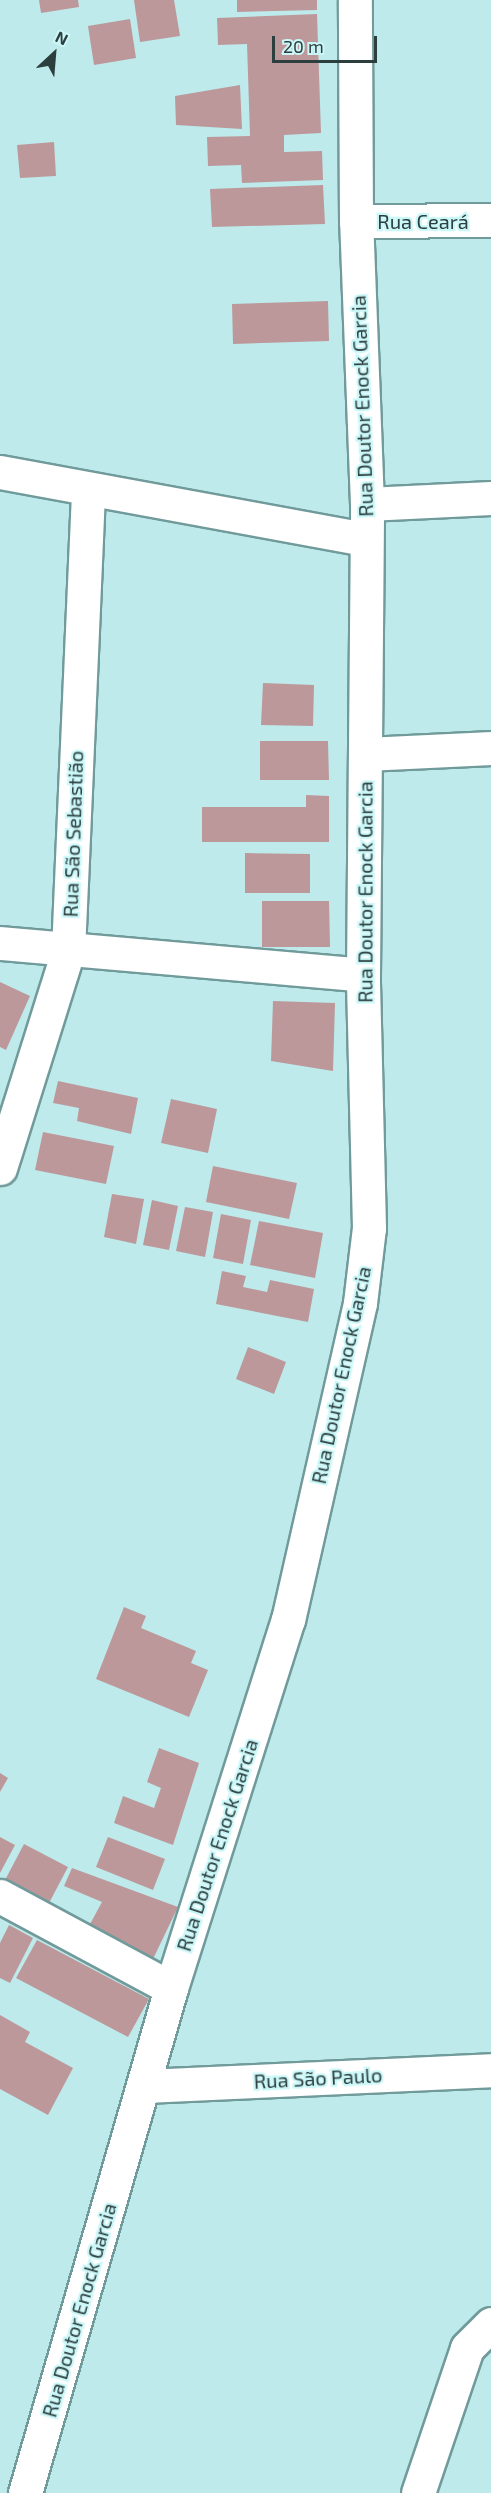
<!DOCTYPE html>
<html>
<head>
<meta charset="utf-8">
<style>
	body { margin:0 }
	#map { position:relative; width:491px; height:2493px; overflow:hidden; background:#beeaeb; font-family:"Exo 2",sans-serif }
	div>[style] { position:absolute }
	.building>* { inset:0; background:#bd989b }
	.roads { filter:drop-shadow(2px 0 #719a9b) drop-shadow(-2px 0 #719a9b) drop-shadow(0 2px #719a9b) drop-shadow(0 -2px #719a9b) }
	.minor>* { height:33px; margin:-16.5px; padding:0 16.5px; transform-origin:16.5px; border-radius:16.5px; background:#fff }
	span { translate:-50% -50%; white-space:nowrap; text-align:center; line-height:1.15; -webkit-text-stroke:4.5px #cbf7f8; paint-order:stroke }
	.street-label { font-size:20px; color:#2d3e3e }
	.north { position:absolute; left:24px; top:24px; width:60px; height:60px; -webkit-text-stroke:4px #cbf7f8; paint-order:stroke; rotate:26deg; font-size:16px; font-weight:700; line-height:24px; text-align:center; color:#2d3e3e }
	.north::after { content:''; display:block; margin:auto; width:21px; height:27px; background:#2d3e3e; clip-path:polygon(50% 0,100% 100%,50% 72%,0 100%) }
	.scale { position:absolute; left:272px; top:36px; width:105px; height:27px; box-sizing:border-box; border:3px solid #2d3e3e; border-top:0; padding-left:8px; font-size:18px; line-height:21px; white-space:nowrap; color:#2d3e3e; -webkit-text-stroke:4px #cbf7f8; paint-order:stroke }
</style>
</head>
<body>
<div id="map">
	<div class="building">
		<i style="clip-path:polygon(39px 0,78px 0,79px 7px,41px 13px)"></i>
		<i style="clip-path:polygon(134px 0,174px 0,180px 36px,140px 42px)"></i>
		<i style="clip-path:polygon(237px 0,317px 0,317px 10px,237px 12px)"></i>
		<i style="clip-path:polygon(317px 14px,321px 133px,284px 135px,284px 152px,322px 151px,323px 180px,242px 183px,241px 165px,208px 166px,207px 137px,250px 136px,247px 44px,218px 45px,217px 18px)"></i>
		<i style="clip-path:polygon(130px 19px,136px 58px,94px 65px,88px 26px)"></i>
		<i style="clip-path:polygon(240px 85px,242px 129px,176px 125px,175px 96px)"></i>
		<i style="clip-path:polygon(54px 142px,56px 176px,20px 178px,17px 145px)"></i>
		<i style="clip-path:polygon(323px 185px,325px 224px,212px 227px,210px 189px)"></i>
		<i style="clip-path:polygon(328px 301px,329px 341px,233px 344px,232px 304px)"></i>
		<i style="clip-path:polygon(263px 683px,314px 685px,313px 726px,261px 725px)"></i>
		<i style="clip-path:polygon(260px 741px,328px 741px,329px 780px,260px 780px)"></i>
		<i style="clip-path:polygon(306px 795px,329px 796px,329px 842px,202px 842px,202px 807px,306px 807px)"></i>
		<i style="clip-path:polygon(245px 853px,310px 854px,310px 893px,245px 893px)"></i>
		<i style="clip-path:polygon(262px 901px,329px 901px,330px 947px,262px 947px)"></i>
		<i style="clip-path:polygon(0 982px,30px 996px,6px 1050px,0 1047px)"></i>
		<i style="clip-path:polygon(273px 1001px,335px 1003px,333px 1071px,271px 1061px)"></i>
		<i style="clip-path:polygon(58px 1081px,138px 1098px,131px 1134px,77px 1121px,79px 1108px,53px 1103px)"></i>
		<i style="clip-path:polygon(171px 1099px,217px 1109px,208px 1153px,161px 1143px)"></i>
		<i style="clip-path:polygon(43px 1132px,114px 1146px,106px 1184px,35px 1170px)"></i>
		<i style="clip-path:polygon(213px 1166px,297px 1183px,289px 1219px,206px 1202px)"></i>
		<i style="clip-path:polygon(112px 1194px,144px 1199px,136px 1244px,104px 1237px)"></i>
		<i style="clip-path:polygon(152px 1200px,178px 1206px,169px 1250px,143px 1245px)"></i>
		<i style="clip-path:polygon(185px 1207px,213px 1212px,205px 1257px,176px 1251px)"></i>
		<i style="clip-path:polygon(221px 1214px,251px 1220px,243px 1264px,213px 1258px)"></i>
		<i style="clip-path:polygon(259px 1221px,323px 1233px,315px 1278px,250px 1265px)"></i>
		<i style="clip-path:polygon(222px 1271px,246px 1276px,243px 1287px,267px 1292px,270px 1280px,314px 1289px,308px 1322px,216px 1304px)"></i>
		<i style="clip-path:polygon(248px 1347px,286px 1362px,274px 1394px,236px 1379px)"></i>
		<i style="clip-path:polygon(124px 1607px,146px 1616px,141px 1628px,196px 1651px,191px 1663px,208px 1670px,189px 1717px,96px 1679px)"></i>
		<i style="clip-path:polygon(159px 1748px,199px 1763px,173px 1845px,114px 1823px,123px 1796px,154px 1808px,161px 1788px,147px 1782px)"></i>
		<i style="clip-path:polygon(0 1773px,8px 1778px,0 1792px)"></i>
		<i style="clip-path:polygon(0 1837px,15px 1845px,0 1873px)"></i>
		<i style="clip-path:polygon(108px 1837px,165px 1859px,153px 1890px,96px 1867px)"></i>
		<i style="clip-path:polygon(24px 1844px,68px 1867px,48px 1905px,4px 1882px)"></i>
		<i style="clip-path:polygon(72px 1868px,178px 1907px,153px 1959px,89px 1926px,102px 1902px,64px 1886px)"></i>
		<i style="clip-path:polygon(9px 1925px,33px 1938px,10px 1983px,0 1978px,0 1943px)"></i>
		<i style="clip-path:polygon(37px 1940px,149px 1999px,128px 2037px,16px 1978px)"></i>
		<i style="clip-path:polygon(0 2015px,30px 2032px,25px 2042px,73px 2068px,48px 2115px,0 2089px)"></i>
	</div>
	<div class="roads">
		<div class="minor">
			<i style="left:356px;top:221px;width:135px;rotate:-0.4deg"></i>
			<i style="left:0;top:472px;width:372px;rotate:10.4deg"></i>
			<i style="left:367px;top:504px;width:124px;rotate:-2.8deg"></i>
			<i style="left:366px;top:754px;width:125px;rotate:-2.7deg"></i>
			<i style="left:0;top:943px;width:364px;rotate:5deg"></i>
			<i style="left:0;top:1168px;width:227px;rotate:-72.6deg"></i>
			<i style="left:68px;top:951px;width:462px;rotate:-87.5deg"></i>
			<i style="left:0;top:1896px;width:194px;rotate:28.3deg"></i>
			<i style="left:145px;top:2086px;width:346px;rotate:-2.6deg"></i>
			<i style="left:25px;top:2493px;width:526px;rotate:-73.87deg"></i>
			<i style="left:171px;top:1988px;width:386px;rotate:-72.4deg"></i>
			<i style="left:288px;top:1620px;width:325px;rotate:-77.2deg"></i>
			<i style="left:360px;top:1303px;width:76px;rotate:-83.2deg"></i>
			<i style="left:369px;top:1228px;width:253px;rotate:-91.4deg"></i>
			<i style="left:363px;top:975px;width:471px;rotate:-89.5deg"></i>
			<i style="left:367px;top:504px;width:283px;rotate:-92.2deg"></i>
			<i style="left:356px;top:221px;width:221px;rotate:-90.3deg"></i>
			<i style="left:418px;top:2493px;width:153px;rotate:-71.3deg"></i>
			<i style="left:467px;top:2348px;width:34px;rotate:-45deg"></i>
		</div>
	</div>
	<div class="street-label">
		<span style="left:423px;top:221px">Rua Ceará</span>
		<span style="left:362px;top:406px;rotate:-92deg">Rua Doutor Enock Garcia</span>
		<span style="left:73px;top:834px;rotate:-88deg">Rua São Sebastião</span>
		<span style="left:365px;top:892px;rotate:-90deg">Rua Doutor Enock Garcia</span>
		<span style="left:341px;top:1375px;rotate:-78deg">Rua Doutor Enock Garcia</span>
		<span style="left:217px;top:1845px;rotate:-72deg">Rua Doutor Enock Garcia</span>
		<span style="left:318px;top:2078px;rotate:-3deg">Rua São Paulo</span>
		<span style="left:79px;top:2310px;rotate:-74deg">Rua Doutor Enock Garcia</span>
	</div>
	<div class="north">N</div>
	<div class="scale">20 m</div>
</div>
</body>
</html>
